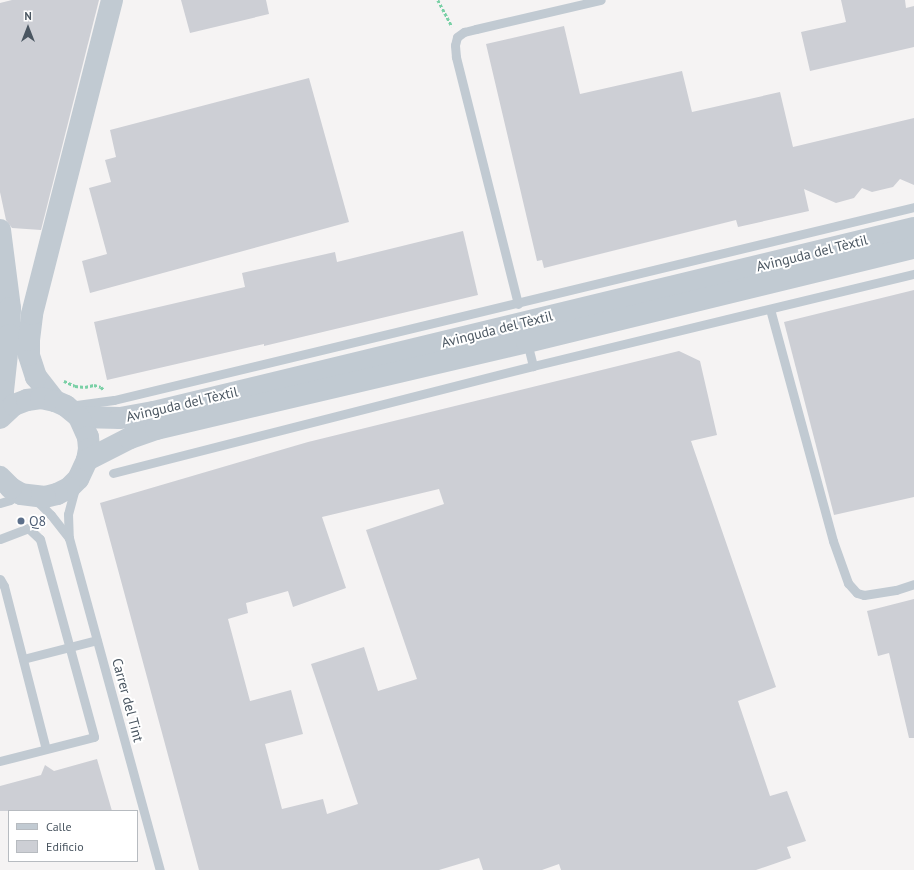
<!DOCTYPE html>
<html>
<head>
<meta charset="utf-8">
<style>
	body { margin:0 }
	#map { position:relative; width:914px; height:870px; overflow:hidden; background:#f5f3f3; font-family:"PT Sans",sans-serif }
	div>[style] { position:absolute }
	.building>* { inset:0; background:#cdcfd5 }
	.path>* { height:2.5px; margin-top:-1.25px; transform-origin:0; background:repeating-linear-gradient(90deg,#7ad0a6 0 3px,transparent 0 5px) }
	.service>* { height:9px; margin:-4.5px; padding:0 4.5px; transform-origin:4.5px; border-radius:4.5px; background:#c1cad2 }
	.tertiary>* { height:22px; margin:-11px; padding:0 11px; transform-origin:11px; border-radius:11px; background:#c1cad2 }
	.dots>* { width:11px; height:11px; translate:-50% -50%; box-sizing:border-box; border:2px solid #fff; border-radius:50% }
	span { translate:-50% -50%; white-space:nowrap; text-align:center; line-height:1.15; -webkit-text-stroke:4px #fff; paint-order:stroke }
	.street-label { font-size:14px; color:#4a5661 }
	.service-label { font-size:14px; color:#4e5e75 }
	.left { translate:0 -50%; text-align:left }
	.legend { position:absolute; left:8px; top:810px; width:130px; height:52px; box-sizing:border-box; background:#fff; border:1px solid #b7bbc0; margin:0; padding:5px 7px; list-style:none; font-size:12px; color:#4a5661 }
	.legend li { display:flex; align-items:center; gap:8px; height:20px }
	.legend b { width:20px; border:1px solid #b7bbc0 }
	.north { position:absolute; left:8px; top:8px; width:40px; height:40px; -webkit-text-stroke:3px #fff; paint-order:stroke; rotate:0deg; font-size:11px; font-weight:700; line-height:16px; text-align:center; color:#4a5661 }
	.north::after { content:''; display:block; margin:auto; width:14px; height:18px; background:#4a5661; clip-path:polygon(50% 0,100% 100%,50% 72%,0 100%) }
</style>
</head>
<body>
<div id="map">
	<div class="building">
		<i style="clip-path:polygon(12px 0,99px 0,41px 230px,12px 228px,6px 220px,0 192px,0 3px)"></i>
		<i style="clip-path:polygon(181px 0,266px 0,269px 14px,190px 33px)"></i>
		<i style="clip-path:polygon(841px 0,905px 0,906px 8px,914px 6px,914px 47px,810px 71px,801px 32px,846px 22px)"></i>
		<i style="clip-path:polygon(564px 26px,580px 94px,682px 71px,692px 112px,780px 92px,793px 147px,914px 118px,914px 185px,900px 179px,893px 187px,872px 192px,862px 188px,854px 198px,836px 203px,804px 189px,809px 211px,738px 227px,736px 220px,544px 268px,542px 260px,537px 261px,486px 44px)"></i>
		<i style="clip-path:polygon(309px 78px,349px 222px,90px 293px,82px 261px,107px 254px,89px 188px,111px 182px,105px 160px,116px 157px,110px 130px)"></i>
		<i style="clip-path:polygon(463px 231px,478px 295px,264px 346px,264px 344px,107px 380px,94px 322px,245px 287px,242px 273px,335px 252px,337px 262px)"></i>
		<i style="clip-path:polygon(914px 290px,914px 497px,834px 515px,784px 322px)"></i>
		<i style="clip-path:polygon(evenodd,679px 351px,700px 361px,717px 435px,691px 441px,776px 687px,738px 701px,770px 796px,787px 791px,806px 841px,787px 847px,791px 858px,756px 870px,561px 870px,559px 864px,542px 870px,483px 870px,479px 858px,439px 870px,199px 870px,100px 503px,308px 442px,679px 351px,439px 489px,444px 504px,366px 530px,417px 679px,378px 691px,364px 647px,311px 664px,358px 804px,327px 814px,323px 799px,282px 809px,265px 744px,303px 734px,291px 690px,250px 701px,228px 619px,248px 613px,246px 603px,288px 591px,293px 607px,346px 588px,322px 517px,439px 489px)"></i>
		<i style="clip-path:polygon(914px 599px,914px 738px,909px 738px,889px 653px,878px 656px,867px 611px)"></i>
		<i style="clip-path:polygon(97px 759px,112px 811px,0 811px,0 786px,41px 775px,45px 765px,54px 771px)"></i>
	</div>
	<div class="path">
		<i style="left:438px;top:0;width:30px;rotate:62deg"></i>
		<i style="left:64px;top:381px;width:12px;rotate:24deg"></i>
		<i style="left:75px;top:386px;width:10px;rotate:6deg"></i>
		<i style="left:85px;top:387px;width:9px;rotate:-13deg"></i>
		<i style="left:94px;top:385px;width:7px;rotate:16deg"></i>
		<i style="left:101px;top:387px;width:4px;rotate:45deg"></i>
	</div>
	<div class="service">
		<i style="left:518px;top:304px;width:255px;rotate:-104.1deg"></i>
		<i style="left:456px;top:57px;width:12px;rotate:-95deg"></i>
		<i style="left:455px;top:45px;width:8px;rotate:-76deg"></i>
		<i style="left:457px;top:37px;width:9px;rotate:-36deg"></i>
		<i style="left:464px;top:32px;width:12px;rotate:-14deg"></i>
		<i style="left:476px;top:29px;width:128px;rotate:-13.1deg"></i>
		<i style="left:770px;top:309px;width:240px;rotate:74.8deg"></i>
		<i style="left:833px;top:541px;width:45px;rotate:70.3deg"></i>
		<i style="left:848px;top:583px;width:13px;rotate:48deg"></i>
		<i style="left:857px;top:593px;width:7px;rotate:16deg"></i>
		<i style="left:864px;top:595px;width:32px;rotate:-9deg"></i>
		<i style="left:896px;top:590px;width:19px;rotate:-18deg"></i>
		<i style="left:527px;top:342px;width:25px;rotate:76deg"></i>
		<i style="left:69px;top:406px;width:45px;rotate:-7.6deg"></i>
		<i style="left:114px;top:400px;width:823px;rotate:-13.56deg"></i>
		<i style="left:113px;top:473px;width:433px;rotate:-14.3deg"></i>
		<i style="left:533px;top:366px;width:392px;rotate:-13.6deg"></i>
		<i style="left:75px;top:488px;width:27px;rotate:105deg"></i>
		<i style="left:68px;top:514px;width:24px;rotate:88deg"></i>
		<i style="left:69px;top:538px;width:344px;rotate:74.7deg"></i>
		<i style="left:36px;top:500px;width:21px;rotate:45deg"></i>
		<i style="left:51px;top:515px;width:29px;rotate:52deg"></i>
		<i style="left:0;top:503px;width:10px;rotate:-17deg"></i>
		<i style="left:10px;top:500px;width:12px;rotate:-31deg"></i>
		<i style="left:0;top:539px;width:30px;rotate:-21deg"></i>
		<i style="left:28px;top:528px;width:16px;rotate:43deg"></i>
		<i style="left:40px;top:539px;width:205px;rotate:74.7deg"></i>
		<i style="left:94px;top:737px;width:97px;rotate:165.7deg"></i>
		<i style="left:0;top:579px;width:8px;rotate:60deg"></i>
		<i style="left:4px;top:586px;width:168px;rotate:75.6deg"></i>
		<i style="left:23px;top:659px;width:76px;rotate:-14.4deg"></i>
	</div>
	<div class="tertiary">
		<i style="left:0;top:230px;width:79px;rotate:82.7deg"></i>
		<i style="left:10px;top:308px;width:27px;rotate:92deg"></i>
		<i style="left:9px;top:335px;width:56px;rotate:96.1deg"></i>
		<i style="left:3px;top:391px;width:23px;rotate:90deg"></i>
		<i style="left:55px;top:401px;width:31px;rotate:-128deg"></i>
		<i style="left:36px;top:377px;width:23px;rotate:-108deg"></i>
		<i style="left:29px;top:355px;width:15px;rotate:-90deg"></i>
		<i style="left:29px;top:340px;width:26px;rotate:-83deg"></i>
		<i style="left:32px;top:314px;width:324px;rotate:-75.7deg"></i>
		<i style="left:79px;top:417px;width:41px;rotate:1.4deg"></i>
		<i style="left:120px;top:418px;width:35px;rotate:-10deg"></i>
		<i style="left:154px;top:412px;width:782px;rotate:-13.61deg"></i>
		<i style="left:0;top:418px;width:19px;rotate:-43deg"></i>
		<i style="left:14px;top:405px;width:14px;rotate:-21deg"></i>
		<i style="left:27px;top:400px;width:14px;rotate:-8deg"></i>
		<i style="left:41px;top:398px;width:14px;rotate:12deg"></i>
		<i style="left:55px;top:401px;width:12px;rotate:24deg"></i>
		<i style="left:66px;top:406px;width:17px;rotate:40deg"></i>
		<i style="left:79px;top:417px;width:22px;rotate:66deg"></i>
		<i style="left:88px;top:437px;width:12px;rotate:85deg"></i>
		<i style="left:89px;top:449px;width:11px;rotate:100deg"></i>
		<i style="left:87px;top:460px;width:21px;rotate:115deg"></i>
		<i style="left:78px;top:479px;width:13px;rotate:135deg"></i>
		<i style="left:69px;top:488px;width:13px;rotate:153deg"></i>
		<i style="left:57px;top:494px;width:12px;rotate:166deg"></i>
		<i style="left:45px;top:497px;width:24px;rotate:-173deg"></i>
		<i style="left:21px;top:494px;width:12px;rotate:-149deg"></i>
		<i style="left:11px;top:488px;width:16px;rotate:-135deg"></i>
		<i style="left:87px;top:460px;width:48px;rotate:-27.1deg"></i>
		<i style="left:130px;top:438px;width:28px;rotate:-19deg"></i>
		<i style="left:156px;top:429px;width:381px;rotate:-13.2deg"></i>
		<i style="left:527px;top:342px;width:398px;rotate:-13.7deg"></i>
	</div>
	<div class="dots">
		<i style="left:21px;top:521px;background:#5c6f8a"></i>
	</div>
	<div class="street-label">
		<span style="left:812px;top:253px;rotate:-14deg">Avinguda del Tèxtil</span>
		<span style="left:497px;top:329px;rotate:-14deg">Avinguda del Tèxtil</span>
		<span style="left:182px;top:404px;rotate:-13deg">Avinguda del Tèxtil</span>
		<span style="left:128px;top:700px;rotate:75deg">Carrer del Tint</span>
	</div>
	<div class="service-label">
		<span class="left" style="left:29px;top:521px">Q8</span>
	</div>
	<ul class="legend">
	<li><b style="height:5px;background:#c1cad2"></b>Calle</li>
	<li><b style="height:11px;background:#cdcfd5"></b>Edificio</li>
	</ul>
	<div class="north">N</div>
</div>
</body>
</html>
